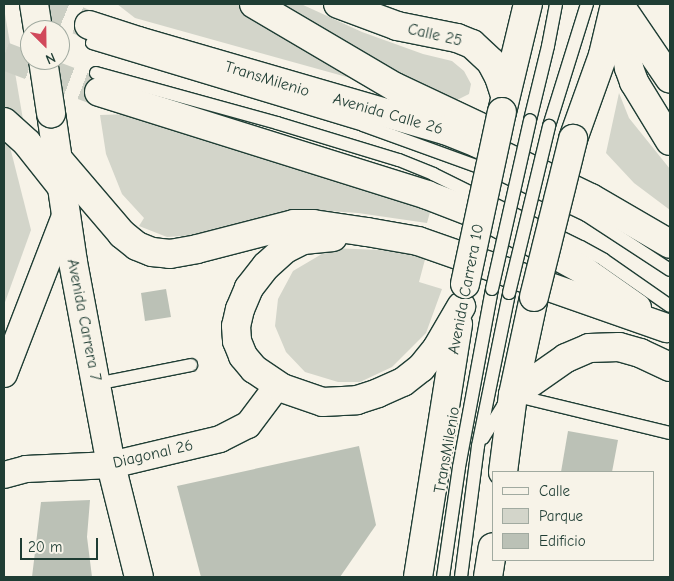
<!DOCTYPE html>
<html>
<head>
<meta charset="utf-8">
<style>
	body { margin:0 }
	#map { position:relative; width:674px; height:581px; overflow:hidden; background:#f7f3e8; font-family:"Comic Neue",sans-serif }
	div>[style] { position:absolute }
	.green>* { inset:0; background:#d3d5ca }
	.building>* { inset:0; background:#bbc1b6 }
	.primary-tunnel>* { height:28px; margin-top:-14px; transform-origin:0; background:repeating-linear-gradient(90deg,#cccfc4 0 28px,transparent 0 42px) }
	.roads { filter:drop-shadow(1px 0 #1f3d34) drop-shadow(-1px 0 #1f3d34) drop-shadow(0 1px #1f3d34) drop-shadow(0 -1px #1f3d34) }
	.service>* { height:12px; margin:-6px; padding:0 6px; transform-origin:6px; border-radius:6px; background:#f7f3e8 }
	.minor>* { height:26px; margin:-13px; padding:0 13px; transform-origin:13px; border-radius:13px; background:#f7f3e8 }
	.tertiary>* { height:28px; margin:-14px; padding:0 14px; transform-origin:14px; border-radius:14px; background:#f7f3e8 }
	.primary>* { height:28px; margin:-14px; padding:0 14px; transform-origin:14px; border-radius:14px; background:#f7f3e8 }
	.bridges { filter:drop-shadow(1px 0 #1f3d34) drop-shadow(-1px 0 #1f3d34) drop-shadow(0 1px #1f3d34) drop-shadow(0 -1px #1f3d34) }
	.service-bridge>* { height:12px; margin:-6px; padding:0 6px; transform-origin:6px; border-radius:6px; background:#f7f3e8 }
	.tertiary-bridge>* { height:28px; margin:-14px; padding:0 14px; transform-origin:14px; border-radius:14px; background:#f7f3e8 }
	.primary-bridge>* { height:28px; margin:-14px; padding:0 14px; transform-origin:14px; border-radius:14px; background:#f7f3e8 }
	span { translate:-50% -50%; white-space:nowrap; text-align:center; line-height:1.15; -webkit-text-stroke:4.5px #f7f3e8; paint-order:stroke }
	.street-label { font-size:16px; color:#1f3d34 }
	.frame { position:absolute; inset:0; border:5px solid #1f3d34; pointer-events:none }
	.legend { position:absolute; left:492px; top:471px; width:162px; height:90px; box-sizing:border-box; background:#f7f3e8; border:1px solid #a1aaa0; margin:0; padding:6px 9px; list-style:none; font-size:15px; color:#1f3d34 }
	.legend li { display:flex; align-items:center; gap:10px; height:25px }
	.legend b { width:25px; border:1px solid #a1aaa0 }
	.north { position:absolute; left:20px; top:20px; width:50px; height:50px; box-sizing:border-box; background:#f7f3e8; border:1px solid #a1aaa0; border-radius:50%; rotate:157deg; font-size:14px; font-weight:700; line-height:20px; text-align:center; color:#1f3d34 }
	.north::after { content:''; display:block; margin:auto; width:18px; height:22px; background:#d1495b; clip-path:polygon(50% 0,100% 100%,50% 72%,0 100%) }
	.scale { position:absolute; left:20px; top:538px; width:78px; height:22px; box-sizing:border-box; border:2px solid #1f3d34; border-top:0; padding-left:6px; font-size:15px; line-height:18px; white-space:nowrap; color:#1f3d34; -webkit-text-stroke:4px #f7f3e8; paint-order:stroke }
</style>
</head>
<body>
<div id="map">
	<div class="green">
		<i style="clip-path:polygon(117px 4px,240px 4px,372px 84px,135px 18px)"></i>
		<i style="clip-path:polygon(267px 4px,301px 4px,362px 32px,423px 54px,452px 61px,464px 71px,471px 84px,469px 94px,459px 99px,438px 99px)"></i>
		<i style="clip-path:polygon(4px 8px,27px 143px,4px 122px)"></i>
		<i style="clip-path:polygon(619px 93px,629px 118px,670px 169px,670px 210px,634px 183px,606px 153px)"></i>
		<i style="clip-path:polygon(130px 114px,432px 205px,427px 223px,358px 213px,301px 209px,212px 234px,167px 237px,139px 226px,144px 218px,122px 194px,106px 154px,100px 115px)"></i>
		<i style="clip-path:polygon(4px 142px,10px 147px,31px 230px,4px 305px)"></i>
		<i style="clip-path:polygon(332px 248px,427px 252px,419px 282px,442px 289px,426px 333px,392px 367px,360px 382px,338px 382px,305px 372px,286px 352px,275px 326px,278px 299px,293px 271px)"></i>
	</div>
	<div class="building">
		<i style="clip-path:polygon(166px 289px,171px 317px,145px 321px,141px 293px)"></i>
		<i style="clip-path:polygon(568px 431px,618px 440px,612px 472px,561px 472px)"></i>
		<i style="clip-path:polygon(359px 446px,376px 525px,340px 577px,201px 577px,177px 486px)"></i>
		<i style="clip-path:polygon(90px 500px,87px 537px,92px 577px,32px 577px,41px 502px)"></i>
	</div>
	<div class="primary-tunnel">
		<i style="left:39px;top:4px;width:54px;rotate:22.8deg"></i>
		<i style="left:4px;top:56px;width:102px;rotate:20.8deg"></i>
	</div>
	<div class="roads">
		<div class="service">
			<i style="left:92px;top:43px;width:283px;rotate:16.8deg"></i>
			<i style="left:363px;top:125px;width:150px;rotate:19.9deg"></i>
			<i style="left:504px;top:176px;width:91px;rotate:25.4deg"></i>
			<i style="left:586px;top:215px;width:100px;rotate:33.2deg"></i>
			<i style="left:96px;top:73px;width:188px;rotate:15.4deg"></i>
			<i style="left:277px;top:123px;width:127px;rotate:16.9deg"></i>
			<i style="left:399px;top:160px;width:37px;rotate:22deg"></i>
			<i style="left:433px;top:174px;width:165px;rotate:26.3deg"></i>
			<i style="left:581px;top:247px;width:26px;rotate:29deg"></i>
			<i style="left:604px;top:260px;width:80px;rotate:34.9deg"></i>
			<i style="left:530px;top:120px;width:76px;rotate:-76.3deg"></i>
			<i style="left:548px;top:46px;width:43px;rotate:-79.2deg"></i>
			<i style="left:549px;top:126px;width:128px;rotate:-72.7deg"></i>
			<i style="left:96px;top:384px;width:97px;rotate:-11.3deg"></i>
			<i style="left:483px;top:438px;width:38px;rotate:-58deg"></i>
			<i style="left:503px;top:406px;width:15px;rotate:-48deg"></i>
			<i style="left:513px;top:395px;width:162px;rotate:13.6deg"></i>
			<i style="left:443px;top:577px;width:111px;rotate:-81.7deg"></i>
			<i style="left:459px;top:467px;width:181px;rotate:-79.5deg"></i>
			<i style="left:461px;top:577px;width:132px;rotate:-82.6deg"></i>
			<i style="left:478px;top:446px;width:156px;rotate:-78.5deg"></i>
		</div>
		<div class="minor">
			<i style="left:4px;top:374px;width:173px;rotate:-68.9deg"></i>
			<i style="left:4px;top:475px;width:23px;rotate:-15deg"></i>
			<i style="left:26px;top:469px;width:85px;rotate:-2.7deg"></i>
			<i style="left:111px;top:465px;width:112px;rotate:-13.4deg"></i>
			<i style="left:220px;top:439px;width:31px;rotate:-27deg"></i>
			<i style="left:248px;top:425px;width:50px;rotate:-53.1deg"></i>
		</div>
		<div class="tertiary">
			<i style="left:338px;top:4px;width:63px;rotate:20.4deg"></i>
			<i style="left:397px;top:26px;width:61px;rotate:11.3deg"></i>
			<i style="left:457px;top:38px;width:16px;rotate:22deg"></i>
			<i style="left:472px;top:44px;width:26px;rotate:43deg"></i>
			<i style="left:491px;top:62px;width:17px;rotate:62deg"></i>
			<i style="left:499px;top:77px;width:20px;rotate:72deg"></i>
			<i style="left:51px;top:113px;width:151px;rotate:81.6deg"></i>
			<i style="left:73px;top:262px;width:207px;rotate:79.4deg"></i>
			<i style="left:111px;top:465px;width:115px;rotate:76deg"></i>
		</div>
		<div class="primary">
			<i style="left:254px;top:4px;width:164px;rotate:30.5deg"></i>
			<i style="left:395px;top:87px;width:92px;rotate:25.2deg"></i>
			<i style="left:617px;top:4px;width:65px;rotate:79.4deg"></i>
			<i style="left:629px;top:68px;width:15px;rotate:70deg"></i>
			<i style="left:634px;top:82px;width:69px;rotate:58.6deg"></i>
			<i style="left:623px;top:10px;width:83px;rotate:55.7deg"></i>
			<i style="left:89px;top:25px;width:52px;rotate:18.1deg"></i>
			<i style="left:138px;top:41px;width:320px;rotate:16.2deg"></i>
			<i style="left:445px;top:130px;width:35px;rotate:22deg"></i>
			<i style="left:477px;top:143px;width:127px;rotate:25.8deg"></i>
			<i style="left:591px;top:198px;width:91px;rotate:30.2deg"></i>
			<i style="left:99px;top:92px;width:344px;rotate:17.4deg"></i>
			<i style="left:427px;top:195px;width:70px;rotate:21deg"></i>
			<i style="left:492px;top:220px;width:104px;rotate:28.8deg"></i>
			<i style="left:583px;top:270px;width:66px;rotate:35.1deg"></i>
			<i style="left:502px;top:112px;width:111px;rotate:-76.5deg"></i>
			<i style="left:4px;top:122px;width:31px;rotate:42deg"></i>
			<i style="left:27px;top:143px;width:55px;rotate:51.7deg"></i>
			<i style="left:573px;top:139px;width:89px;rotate:-70.3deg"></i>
			<i style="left:603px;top:55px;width:47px;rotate:-76.6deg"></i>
			<i style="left:58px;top:159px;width:99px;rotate:49.5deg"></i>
			<i style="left:122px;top:234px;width:19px;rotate:39deg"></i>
			<i style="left:137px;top:246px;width:16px;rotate:22deg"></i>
			<i style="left:152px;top:252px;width:18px;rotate:6deg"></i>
			<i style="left:170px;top:254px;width:27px;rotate:-10deg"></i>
			<i style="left:197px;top:249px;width:100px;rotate:-14.5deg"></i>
			<i style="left:294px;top:224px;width:19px"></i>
			<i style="left:313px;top:224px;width:55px;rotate:8.4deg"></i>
			<i style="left:367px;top:232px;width:52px;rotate:10deg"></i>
			<i style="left:418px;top:241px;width:264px;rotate:19.3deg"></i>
			<i style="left:333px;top:237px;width:30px;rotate:174deg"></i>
			<i style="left:303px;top:240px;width:20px;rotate:153deg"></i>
			<i style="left:285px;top:249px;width:25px;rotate:138deg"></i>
			<i style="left:266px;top:266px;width:28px;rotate:128deg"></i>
			<i style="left:249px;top:288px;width:23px;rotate:113deg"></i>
			<i style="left:240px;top:309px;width:17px;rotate:103deg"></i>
			<i style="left:236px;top:326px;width:15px;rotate:86deg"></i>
			<i style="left:237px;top:341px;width:16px;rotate:68deg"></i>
			<i style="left:243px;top:356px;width:17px;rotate:50deg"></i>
			<i style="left:254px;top:369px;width:34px;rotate:34deg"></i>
			<i style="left:282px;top:388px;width:43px;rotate:18.9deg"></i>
			<i style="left:323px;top:402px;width:34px;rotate:-3deg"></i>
			<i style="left:357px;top:400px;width:22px;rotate:-18deg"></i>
			<i style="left:378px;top:393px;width:27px;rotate:-24deg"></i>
			<i style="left:403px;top:382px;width:23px;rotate:-38deg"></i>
			<i style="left:421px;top:368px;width:26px;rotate:-51deg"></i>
			<i style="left:437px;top:348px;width:48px;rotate:-59.7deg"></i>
			<i style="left:513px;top:395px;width:65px;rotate:-34.9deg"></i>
			<i style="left:566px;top:358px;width:25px;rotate:-23deg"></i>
			<i style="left:589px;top:348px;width:30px;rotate:-2deg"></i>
			<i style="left:619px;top:347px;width:22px;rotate:16deg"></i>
			<i style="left:640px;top:353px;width:33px;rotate:25deg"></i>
			<i style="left:503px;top:472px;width:78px;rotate:-82.6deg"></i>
			<i style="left:513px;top:395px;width:100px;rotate:-77.9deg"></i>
			<i style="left:418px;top:577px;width:256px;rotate:-81deg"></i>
			<i style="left:488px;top:577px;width:30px;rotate:-81deg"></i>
		</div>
	</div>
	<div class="bridges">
		<div class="service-bridge">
			<i style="left:492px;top:289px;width:173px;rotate:-77.3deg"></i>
			<i style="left:509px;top:293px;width:172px;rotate:-76.5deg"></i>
		</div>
		<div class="tertiary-bridge">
			<i style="left:34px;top:4px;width:26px;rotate:81deg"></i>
			<i style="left:43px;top:60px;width:54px;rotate:81.4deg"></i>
		</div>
		<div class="primary-bridge">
			<i style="left:465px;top:284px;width:176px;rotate:-77.9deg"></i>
			<i style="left:534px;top:297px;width:163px;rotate:-76.1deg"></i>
		</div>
	</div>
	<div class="street-label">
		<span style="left:435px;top:35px;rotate:13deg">Calle 25</span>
		<span style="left:267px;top:79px;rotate:17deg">TransMilenio</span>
		<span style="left:388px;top:114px;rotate:16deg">Avenida Calle 26</span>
		<span style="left:466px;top:289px;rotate:-79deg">Avenida Carrera 10</span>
		<span style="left:84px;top:320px;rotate:79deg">Avenida Carrera 7</span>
		<span style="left:447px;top:450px;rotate:-80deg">TransMilenio</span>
		<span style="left:153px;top:454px;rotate:-13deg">Diagonal 26</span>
	</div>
	<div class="frame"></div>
	<ul class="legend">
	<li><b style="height:6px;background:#f7f3e8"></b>Calle</li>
	<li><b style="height:14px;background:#d3d5ca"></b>Parque</li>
	<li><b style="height:14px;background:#bbc1b6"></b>Edificio</li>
	</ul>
	<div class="north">N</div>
	<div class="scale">20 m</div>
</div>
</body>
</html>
